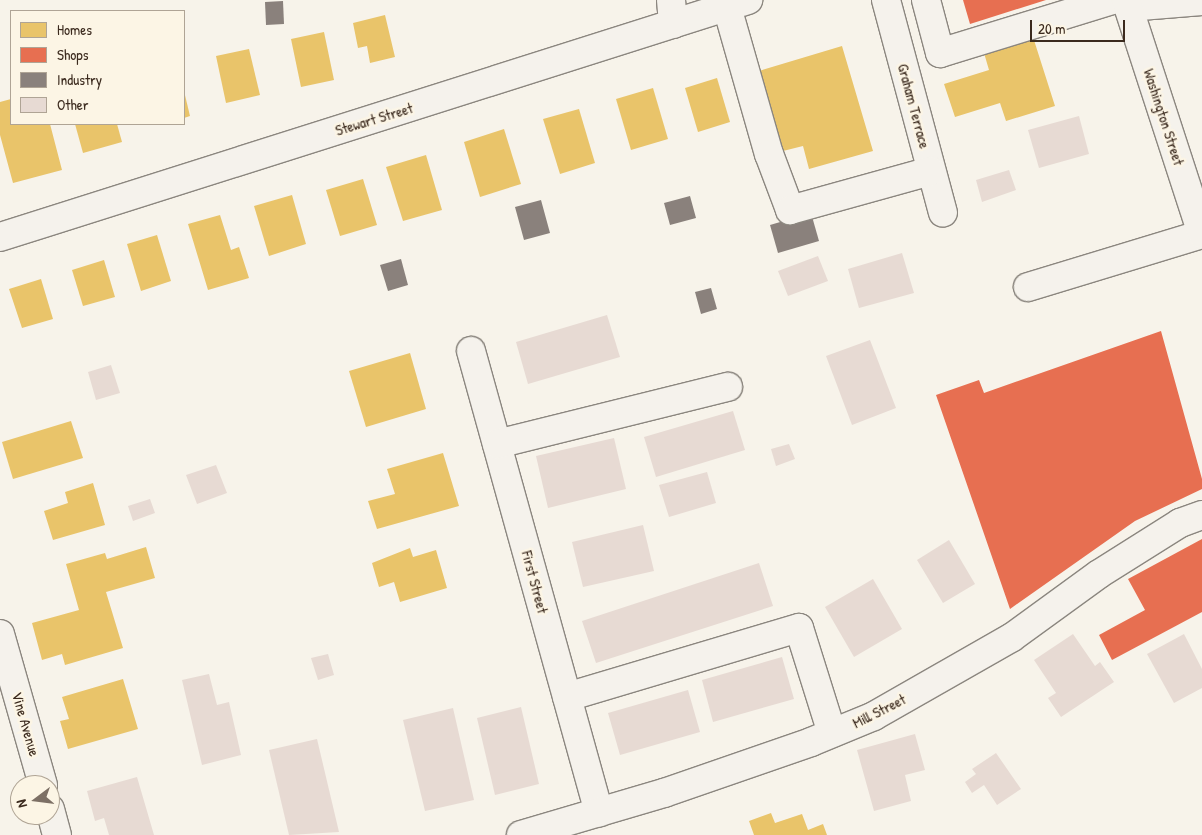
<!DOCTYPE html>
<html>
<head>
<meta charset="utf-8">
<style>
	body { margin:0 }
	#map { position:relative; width:1202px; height:835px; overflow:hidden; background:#f7f3ea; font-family:"Patrick Hand",sans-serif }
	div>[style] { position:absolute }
	.homes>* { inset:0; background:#e9c46a }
	.shops>* { inset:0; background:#e76f51 }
	.industry>* { inset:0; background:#8a817c }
	.building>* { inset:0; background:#e7dad3 }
	.roads { filter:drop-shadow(1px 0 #8b867f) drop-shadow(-1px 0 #8b867f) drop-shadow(0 1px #8b867f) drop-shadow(0 -1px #8b867f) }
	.minor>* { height:28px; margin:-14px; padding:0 14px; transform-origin:14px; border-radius:14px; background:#f5f2ec }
	.major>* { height:28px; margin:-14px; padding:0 14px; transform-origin:14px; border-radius:14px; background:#f5f2ec }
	span { translate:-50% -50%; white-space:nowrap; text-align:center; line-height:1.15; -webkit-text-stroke:5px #fcf5e5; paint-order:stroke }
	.street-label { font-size:15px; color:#3b2a1e }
	.legend { position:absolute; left:10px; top:10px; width:175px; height:115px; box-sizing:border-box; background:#fcf5e5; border:1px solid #afa495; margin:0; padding:6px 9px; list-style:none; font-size:15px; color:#3b2a1e }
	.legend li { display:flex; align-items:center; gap:10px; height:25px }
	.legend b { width:25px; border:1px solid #afa495 }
	.north { position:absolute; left:10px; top:775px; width:50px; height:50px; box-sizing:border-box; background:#fcf5e5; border:1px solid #afa495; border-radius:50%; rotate:255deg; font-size:14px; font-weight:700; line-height:20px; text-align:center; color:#3b2a1e }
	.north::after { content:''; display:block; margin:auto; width:18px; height:22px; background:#7d7065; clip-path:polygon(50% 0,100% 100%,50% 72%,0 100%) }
	.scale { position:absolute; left:1030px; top:20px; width:95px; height:22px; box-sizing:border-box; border:2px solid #3b2a1e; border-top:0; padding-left:6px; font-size:15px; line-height:18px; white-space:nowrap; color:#3b2a1e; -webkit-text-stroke:4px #fcf5e5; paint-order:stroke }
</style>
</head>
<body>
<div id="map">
	<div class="homes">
		<i style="clip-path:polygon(385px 15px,395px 57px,370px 63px,367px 46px,358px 48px,353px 23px)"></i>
		<i style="clip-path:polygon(324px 32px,334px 80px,301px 87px,291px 39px)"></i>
		<i style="clip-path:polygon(1033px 37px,1055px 106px,1006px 121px,1000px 103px,955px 117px,944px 84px,989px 70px,984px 53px)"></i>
		<i style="clip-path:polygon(842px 46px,873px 151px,809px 169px,803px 146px,783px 151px,759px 71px)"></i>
		<i style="clip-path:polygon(249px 49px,260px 95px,226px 103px,216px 56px)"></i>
		<i style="clip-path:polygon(717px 78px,730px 122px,698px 132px,685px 88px)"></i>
		<i style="clip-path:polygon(653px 88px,668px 139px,631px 150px,616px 99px)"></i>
		<i style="clip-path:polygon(184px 91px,190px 116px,184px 118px)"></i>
		<i style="clip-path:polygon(11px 99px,11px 124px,50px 124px,62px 170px,13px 183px,0 135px,0 102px)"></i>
		<i style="clip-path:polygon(579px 109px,595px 163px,560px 174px,543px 119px)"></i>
		<i style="clip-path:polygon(75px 124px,117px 124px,122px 142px,83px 153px)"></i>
		<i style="clip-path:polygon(504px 129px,521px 184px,480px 197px,464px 142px)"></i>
		<i style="clip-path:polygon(426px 155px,442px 210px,403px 221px,386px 167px)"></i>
		<i style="clip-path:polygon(363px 179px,377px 225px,340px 236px,326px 190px)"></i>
		<i style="clip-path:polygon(292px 195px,306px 244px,269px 256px,254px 206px)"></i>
		<i style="clip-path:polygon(220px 215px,231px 250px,239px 247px,249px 278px,208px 290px,188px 224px)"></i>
		<i style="clip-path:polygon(157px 235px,171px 281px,141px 291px,127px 244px)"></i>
		<i style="clip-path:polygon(104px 260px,115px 297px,83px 306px,72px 270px)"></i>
		<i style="clip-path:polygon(41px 279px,53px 319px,22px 328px,9px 289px)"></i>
		<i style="clip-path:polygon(410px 353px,426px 409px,366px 427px,349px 371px)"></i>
		<i style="clip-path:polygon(71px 421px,83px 458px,13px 479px,2px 442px)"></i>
		<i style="clip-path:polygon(443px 453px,459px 506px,377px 529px,368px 501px,395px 494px,387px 469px)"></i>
		<i style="clip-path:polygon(93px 483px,105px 525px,53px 540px,44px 511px,68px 503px,65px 492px)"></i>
		<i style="clip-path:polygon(146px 547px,155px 578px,106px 592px,123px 648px,65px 665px,62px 654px,42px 660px,32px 623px,79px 610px,66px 564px,105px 553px,107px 559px)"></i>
		<i style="clip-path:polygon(410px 548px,413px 557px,436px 550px,447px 588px,400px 602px,394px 582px,379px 587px,372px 563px)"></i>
		<i style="clip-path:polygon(123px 679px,138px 729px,68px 749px,60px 721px,69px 719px,62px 697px)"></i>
		<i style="clip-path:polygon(771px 813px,775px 823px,802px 814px,808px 830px,823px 824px,827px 835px,754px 835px,749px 821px)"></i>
	</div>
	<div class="shops">
		<i style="clip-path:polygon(963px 0,1046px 0,970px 24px)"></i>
		<i style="clip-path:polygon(1161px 331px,1202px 479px,1202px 489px,1135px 521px,1010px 609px,936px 395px,979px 380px,984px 393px)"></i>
		<i style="clip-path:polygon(1202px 539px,1202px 612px,1112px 660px,1099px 635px,1145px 610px,1128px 579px)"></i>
	</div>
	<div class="industry">
		<i style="clip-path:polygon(283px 1px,284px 24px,266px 25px,265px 2px)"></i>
		<i style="clip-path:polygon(690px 196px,696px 218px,670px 225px,664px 203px)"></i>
		<i style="clip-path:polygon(541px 200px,550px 233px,524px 240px,515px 207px)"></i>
		<i style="clip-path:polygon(811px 213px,819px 241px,778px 253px,770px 225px)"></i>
		<i style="clip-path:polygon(401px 259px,408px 285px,388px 291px,380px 265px)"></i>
		<i style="clip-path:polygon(711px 288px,717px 309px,701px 314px,695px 292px)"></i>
	</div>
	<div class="building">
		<i style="clip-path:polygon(1079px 116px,1089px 154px,1039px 168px,1028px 130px)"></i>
		<i style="clip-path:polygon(1009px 170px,1016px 190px,982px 202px,976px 180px)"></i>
		<i style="clip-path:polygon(902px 253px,914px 293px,859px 308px,848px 269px)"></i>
		<i style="clip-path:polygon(818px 256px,828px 281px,788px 296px,778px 271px)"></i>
		<i style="clip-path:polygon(607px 315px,620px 357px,528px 384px,516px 342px)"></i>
		<i style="clip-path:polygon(870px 340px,896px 408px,852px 425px,826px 356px)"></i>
		<i style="clip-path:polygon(111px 365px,120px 393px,96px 400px,88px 372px)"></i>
		<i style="clip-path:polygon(733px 411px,745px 450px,656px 477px,644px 437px)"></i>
		<i style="clip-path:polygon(614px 438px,626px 489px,548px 508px,536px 456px)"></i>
		<i style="clip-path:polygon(789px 444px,795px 459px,776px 466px,771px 449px)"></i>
		<i style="clip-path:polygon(216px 465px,227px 493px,197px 504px,186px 475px)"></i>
		<i style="clip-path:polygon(707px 472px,716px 503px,669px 517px,659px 485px)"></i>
		<i style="clip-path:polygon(150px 499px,155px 513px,133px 521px,128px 506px)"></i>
		<i style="clip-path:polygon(643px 525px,654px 571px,583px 587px,572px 542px)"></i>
		<i style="clip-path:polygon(949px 540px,975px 584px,943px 603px,917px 560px)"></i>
		<i style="clip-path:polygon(759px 563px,773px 606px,596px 663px,582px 621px)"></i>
		<i style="clip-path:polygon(873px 579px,902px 629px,854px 657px,825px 607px)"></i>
		<i style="clip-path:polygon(1073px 634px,1095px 666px,1100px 662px,1114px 682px,1061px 717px,1048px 698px,1056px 693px,1034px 660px)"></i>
		<i style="clip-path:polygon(1184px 634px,1202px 669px,1202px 688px,1174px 703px,1147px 654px)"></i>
		<i style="clip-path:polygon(328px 654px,334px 675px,318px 680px,311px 658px)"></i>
		<i style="clip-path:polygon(782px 657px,794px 699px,713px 722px,702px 680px)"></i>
		<i style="clip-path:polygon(209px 674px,217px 705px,229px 702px,241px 755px,202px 765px,182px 680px)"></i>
		<i style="clip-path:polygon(688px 690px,700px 732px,620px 755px,608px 713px)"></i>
		<i style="clip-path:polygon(521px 707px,539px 784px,495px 795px,477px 718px)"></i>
		<i style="clip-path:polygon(453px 708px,474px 800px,425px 811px,403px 720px)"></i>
		<i style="clip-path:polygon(915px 734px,925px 770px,905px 775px,911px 801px,874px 811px,857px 750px)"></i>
		<i style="clip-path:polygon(317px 739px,339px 832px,289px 835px,269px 750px)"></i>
		<i style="clip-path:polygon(996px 753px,1021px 789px,997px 805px,984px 785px,972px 793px,965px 782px,976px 774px,972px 769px)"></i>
		<i style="clip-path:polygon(137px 777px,154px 835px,109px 835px,104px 818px,95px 821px,87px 791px)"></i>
	</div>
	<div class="roads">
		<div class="minor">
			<i style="left:671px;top:0;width:24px;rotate:85deg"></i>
			<i style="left:886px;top:0;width:220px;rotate:75deg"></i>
			<i style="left:926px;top:0;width:55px;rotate:75.2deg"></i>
			<i style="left:940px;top:53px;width:180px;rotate:-17.1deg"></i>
			<i style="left:727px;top:7px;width:153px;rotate:74.1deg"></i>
			<i style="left:769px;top:154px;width:60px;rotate:69.4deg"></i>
			<i style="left:790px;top:210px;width:146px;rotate:-15.5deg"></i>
			<i style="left:1128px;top:7px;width:74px;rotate:-4.6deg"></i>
			<i style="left:0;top:237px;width:785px;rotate:-17.58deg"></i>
			<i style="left:1028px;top:287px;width:182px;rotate:-16.9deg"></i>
			<i style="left:471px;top:351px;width:479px;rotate:74.5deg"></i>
			<i style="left:497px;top:444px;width:238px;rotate:-13.9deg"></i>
			<i style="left:0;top:634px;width:157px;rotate:74.1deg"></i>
			<i style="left:567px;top:697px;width:242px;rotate:-16.6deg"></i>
			<i style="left:799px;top:628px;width:110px;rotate:72.6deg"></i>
			<i style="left:50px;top:809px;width:27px;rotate:75deg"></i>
			<i style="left:521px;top:835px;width:149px;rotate:-16.4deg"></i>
			<i style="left:664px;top:793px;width:156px;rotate:-19.1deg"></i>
			<i style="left:811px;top:742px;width:68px;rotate:-22.4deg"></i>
			<i style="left:874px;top:716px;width:158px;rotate:-29.7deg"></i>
			<i style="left:1011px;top:638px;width:109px;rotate:-36deg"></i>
			<i style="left:1099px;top:574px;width:96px;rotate:-32.2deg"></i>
			<i style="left:1180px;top:523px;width:23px;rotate:-20deg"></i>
		</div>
		<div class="major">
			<i style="left:1126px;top:0;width:246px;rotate:72deg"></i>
		</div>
	</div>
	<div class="street-label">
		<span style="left:914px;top:106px;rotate:75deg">Graham Terrace</span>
		<span style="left:1164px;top:117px;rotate:72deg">Washington Street</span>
		<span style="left:374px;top:119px;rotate:-17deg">Stewart Street</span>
		<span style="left:535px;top:582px;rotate:75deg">First Street</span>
		<span style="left:879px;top:711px;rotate:-27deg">Mill Street</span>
		<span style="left:26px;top:724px;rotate:74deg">Vine Avenue</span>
	</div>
	<ul class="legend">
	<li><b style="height:14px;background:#e9c46a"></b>Homes</li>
	<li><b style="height:14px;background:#e76f51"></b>Shops</li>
	<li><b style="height:14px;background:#8a817c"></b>Industry</li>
	<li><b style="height:14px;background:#e7dad3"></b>Other</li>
	</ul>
	<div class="north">N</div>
	<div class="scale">20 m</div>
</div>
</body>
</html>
